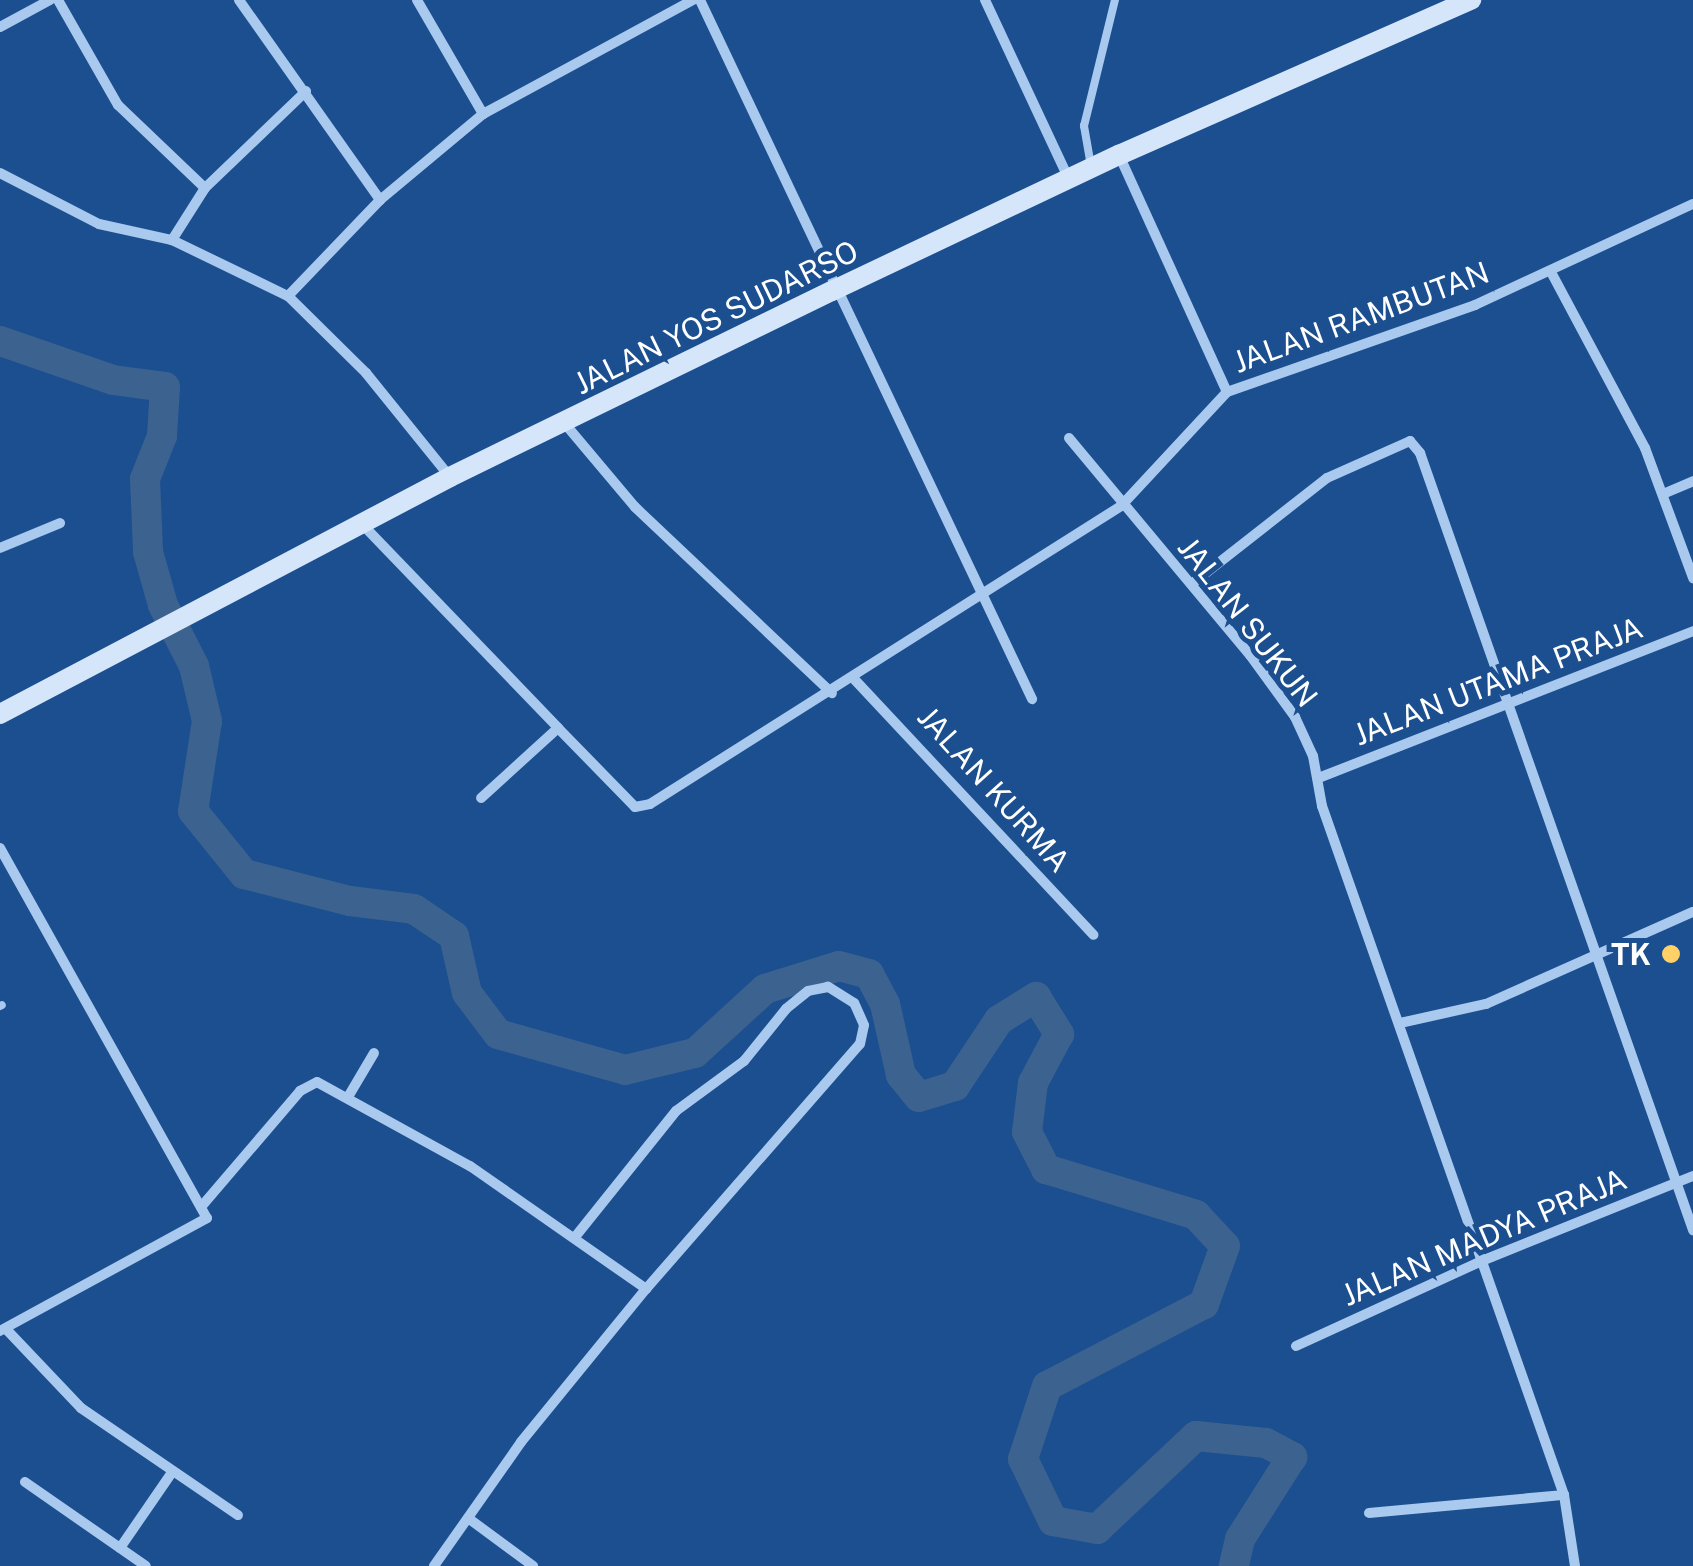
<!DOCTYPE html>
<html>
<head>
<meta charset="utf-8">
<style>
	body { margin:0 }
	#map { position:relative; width:1693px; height:1566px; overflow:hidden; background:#1b4f8f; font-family:"Public Sans",sans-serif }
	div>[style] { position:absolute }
	.river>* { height:30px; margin:-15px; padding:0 15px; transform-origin:15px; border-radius:15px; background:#3c6290 }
	.lane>* { height:8px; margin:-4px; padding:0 4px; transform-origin:4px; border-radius:4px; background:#a9c9ee }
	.street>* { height:10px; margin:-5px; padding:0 5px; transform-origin:5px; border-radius:5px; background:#a9c9ee }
	.secondary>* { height:20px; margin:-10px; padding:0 10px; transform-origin:10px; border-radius:10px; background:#d6e6fa }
	.dots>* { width:28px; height:28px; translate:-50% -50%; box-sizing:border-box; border:5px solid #1b4f8f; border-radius:50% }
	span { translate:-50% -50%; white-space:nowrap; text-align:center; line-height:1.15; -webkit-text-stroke:10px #1b4f8f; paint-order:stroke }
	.street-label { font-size:30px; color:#fff }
	.poi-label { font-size:30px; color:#fff; font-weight:700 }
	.right { translate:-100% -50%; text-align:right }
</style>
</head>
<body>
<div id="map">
	<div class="river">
		<i style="left:0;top:341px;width:120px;rotate:19deg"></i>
		<i style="left:113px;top:380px;width:52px;rotate:7.7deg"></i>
		<i style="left:165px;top:387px;width:49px;rotate:93.5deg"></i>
		<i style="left:162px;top:436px;width:46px;rotate:111.6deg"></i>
		<i style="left:145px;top:479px;width:73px;rotate:87.6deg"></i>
		<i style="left:148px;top:552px;width:55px;rotate:74.2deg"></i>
		<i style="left:163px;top:605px;width:68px;rotate:63.1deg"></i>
		<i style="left:194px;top:666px;width:57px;rotate:76.7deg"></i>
		<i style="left:207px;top:721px;width:91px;rotate:98.8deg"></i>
		<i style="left:193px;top:811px;width:81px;rotate:51deg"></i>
		<i style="left:244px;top:874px;width:109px;rotate:14.3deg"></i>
		<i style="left:350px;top:901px;width:64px;rotate:7.1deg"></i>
		<i style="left:414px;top:909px;width:48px;rotate:34deg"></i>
		<i style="left:454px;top:936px;width:58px;rotate:77.2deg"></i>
		<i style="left:467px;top:993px;width:51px;rotate:52.9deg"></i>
		<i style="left:498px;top:1034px;width:132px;rotate:15.8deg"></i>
		<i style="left:625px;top:1070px;width:72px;rotate:-13.7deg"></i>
		<i style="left:695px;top:1053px;width:95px;rotate:-42.4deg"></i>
		<i style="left:765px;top:989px;width:77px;rotate:-17.3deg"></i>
		<i style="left:839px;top:966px;width:31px;rotate:15deg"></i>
		<i style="left:869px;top:974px;width:34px;rotate:62deg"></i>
		<i style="left:885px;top:1004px;width:73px;rotate:77.3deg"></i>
		<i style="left:901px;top:1075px;width:28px;rotate:51deg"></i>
		<i style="left:919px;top:1097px;width:38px;rotate:-17deg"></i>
		<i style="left:955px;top:1086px;width:79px;rotate:-56.3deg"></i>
		<i style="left:999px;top:1020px;width:44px;rotate:-31.9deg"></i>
		<i style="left:1036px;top:997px;width:44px;rotate:58.1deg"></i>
		<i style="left:1059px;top:1034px;width:55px;rotate:118deg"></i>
		<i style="left:1033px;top:1083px;width:49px;rotate:97deg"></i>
		<i style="left:1027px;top:1132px;width:42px;rotate:62.8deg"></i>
		<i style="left:1046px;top:1169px;width:157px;rotate:17deg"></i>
		<i style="left:1196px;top:1215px;width:42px;rotate:46.9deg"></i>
		<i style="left:1225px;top:1246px;width:62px;rotate:109.9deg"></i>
		<i style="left:1204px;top:1304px;width:177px;rotate:152.4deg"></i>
		<i style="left:1047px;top:1386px;width:77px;rotate:108.2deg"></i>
		<i style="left:1023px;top:1459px;width:69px;rotate:64.2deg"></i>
		<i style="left:1053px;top:1521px;width:45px;rotate:10.3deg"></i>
		<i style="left:1097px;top:1529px;width:136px;rotate:-43.2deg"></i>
		<i style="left:1196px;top:1436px;width:70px;rotate:5.7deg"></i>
		<i style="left:1266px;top:1443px;width:30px;rotate:28deg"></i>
		<i style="left:1292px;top:1457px;width:97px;rotate:122.4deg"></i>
		<i style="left:1240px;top:1539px;width:28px;rotate:103deg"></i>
	</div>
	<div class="lane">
		<i style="left:1091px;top:166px;width:41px;rotate:-99.9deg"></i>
		<i style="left:1084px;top:126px;width:130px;rotate:-76.2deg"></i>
		<i style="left:0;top:1006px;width:2px;rotate:-27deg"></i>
	</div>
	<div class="street">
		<i style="left:58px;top:0;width:121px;rotate:60.3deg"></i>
		<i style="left:118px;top:105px;width:120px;rotate:43.7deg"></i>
		<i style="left:205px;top:188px;width:62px;rotate:122.4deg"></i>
		<i style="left:239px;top:0;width:245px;rotate:54.8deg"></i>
		<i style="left:417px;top:0;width:132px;rotate:59.9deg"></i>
		<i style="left:700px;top:0;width:774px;rotate:64.59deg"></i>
		<i style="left:985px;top:0;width:198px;rotate:64.9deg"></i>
		<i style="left:0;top:27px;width:57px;rotate:-28.4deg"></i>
		<i style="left:1119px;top:155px;width:260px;rotate:65.5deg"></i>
		<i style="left:0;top:173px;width:111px;rotate:27.3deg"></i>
		<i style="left:99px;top:224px;width:75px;rotate:12.4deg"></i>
		<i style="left:172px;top:240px;width:129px;rotate:25.8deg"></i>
		<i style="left:288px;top:296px;width:110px;rotate:44.6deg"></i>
		<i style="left:366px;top:373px;width:132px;rotate:51.1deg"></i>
		<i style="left:205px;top:188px;width:140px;rotate:-43.8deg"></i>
		<i style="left:1551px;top:272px;width:200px;rotate:61.9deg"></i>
		<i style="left:1645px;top:448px;width:139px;rotate:69.7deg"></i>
		<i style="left:288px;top:296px;width:133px;rotate:-46.2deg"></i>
		<i style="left:380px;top:200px;width:134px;rotate:-39.9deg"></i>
		<i style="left:483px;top:114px;width:239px;rotate:-28.5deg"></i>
		<i style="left:566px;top:425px;width:107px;rotate:49.9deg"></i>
		<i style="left:635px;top:507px;width:271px;rotate:43.4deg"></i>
		<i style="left:1069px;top:438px;width:283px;rotate:50.2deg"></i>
		<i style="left:1250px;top:655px;width:77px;rotate:54deg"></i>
		<i style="left:1295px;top:717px;width:43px;rotate:65.2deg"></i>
		<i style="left:1313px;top:756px;width:51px;rotate:79.8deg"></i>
		<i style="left:1322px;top:806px;width:730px;rotate:70.65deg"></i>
		<i style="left:1564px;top:1495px;width:72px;rotate:81.2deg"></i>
		<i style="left:1663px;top:494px;width:33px;rotate:-23deg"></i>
		<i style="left:361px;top:523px;width:284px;rotate:46.1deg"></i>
		<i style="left:558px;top:728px;width:104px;rotate:137.7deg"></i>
		<i style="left:0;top:548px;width:65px;rotate:-22.6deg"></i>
		<i style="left:1193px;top:583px;width:170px;rotate:-38.1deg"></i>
		<i style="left:1327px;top:478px;width:91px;rotate:-24deg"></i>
		<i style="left:1410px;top:441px;width:16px;rotate:50deg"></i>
		<i style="left:1420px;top:453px;width:824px;rotate:70.64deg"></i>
		<i style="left:855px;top:680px;width:349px;rotate:46.9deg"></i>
		<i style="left:558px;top:728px;width:110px;rotate:45.7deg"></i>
		<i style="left:635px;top:807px;width:15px;rotate:-11deg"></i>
		<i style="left:650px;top:804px;width:557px;rotate:-32.32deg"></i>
		<i style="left:1121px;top:506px;width:156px;rotate:-47.1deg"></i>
		<i style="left:1227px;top:392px;width:263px;rotate:-19.3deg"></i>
		<i style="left:1475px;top:305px;width:240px;rotate:-24.9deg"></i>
		<i style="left:1321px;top:777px;width:400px;rotate:-21.4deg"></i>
		<i style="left:0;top:848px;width:424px;rotate:60.8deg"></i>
		<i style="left:207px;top:1218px;width:236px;rotate:151.4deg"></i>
		<i style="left:1400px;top:1023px;width:88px;rotate:-12.5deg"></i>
		<i style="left:1486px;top:1004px;width:227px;rotate:-24deg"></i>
		<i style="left:348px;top:1097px;width:51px;rotate:-59.4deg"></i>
		<i style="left:201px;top:1207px;width:153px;rotate:-49.5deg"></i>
		<i style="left:300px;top:1091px;width:19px;rotate:-28deg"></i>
		<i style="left:317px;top:1082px;width:175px;rotate:28.8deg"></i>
		<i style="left:470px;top:1166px;width:215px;rotate:34.9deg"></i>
		<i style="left:6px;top:1329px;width:109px;rotate:46.5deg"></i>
		<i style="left:81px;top:1408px;width:190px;rotate:34.3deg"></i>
		<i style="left:1296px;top:1346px;width:207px;rotate:-24.6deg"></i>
		<i style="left:1484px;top:1260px;width:225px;rotate:-21.9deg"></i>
		<i style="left:25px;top:1482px;width:147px;rotate:34.8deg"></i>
		<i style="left:1369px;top:1513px;width:196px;rotate:-5.3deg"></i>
		<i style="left:468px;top:1518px;width:81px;rotate:36.4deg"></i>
		<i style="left:120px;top:1548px;width:93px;rotate:-55.5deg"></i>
		<i style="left:434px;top:1566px;width:151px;rotate:-54.9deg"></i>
		<i style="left:521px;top:1442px;width:198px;rotate:-50.8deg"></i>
		<i style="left:646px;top:1289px;width:325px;rotate:-48.9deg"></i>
		<i style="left:860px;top:1044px;width:19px;rotate:-78deg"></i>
		<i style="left:864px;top:1025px;width:24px;rotate:-114deg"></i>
		<i style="left:854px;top:1003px;width:31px;rotate:-148deg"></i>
		<i style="left:828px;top:987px;width:20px;rotate:169deg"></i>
		<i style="left:808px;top:991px;width:28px;rotate:141deg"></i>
		<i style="left:786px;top:1009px;width:67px;rotate:128.9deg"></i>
		<i style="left:744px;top:1061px;width:84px;rotate:143.7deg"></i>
		<i style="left:676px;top:1111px;width:161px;rotate:128.7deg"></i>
	</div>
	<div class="secondary">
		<i style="left:0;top:714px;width:509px;rotate:-27.77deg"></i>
		<i style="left:450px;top:477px;width:425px;rotate:-26deg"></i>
		<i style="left:832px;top:291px;width:318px;rotate:-25.4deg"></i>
		<i style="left:1119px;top:155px;width:385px;rotate:-23.8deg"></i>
	</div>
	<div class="dots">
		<i style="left:1671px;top:954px;background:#ffd166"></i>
	</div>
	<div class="street-label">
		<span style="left:716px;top:317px;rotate:-26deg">JALAN YOS SUDARSO</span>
		<span style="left:1361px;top:317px;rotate:-20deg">JALAN RAMBUTAN</span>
		<span style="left:1248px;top:622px;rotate:52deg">JALAN SUKUN</span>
		<span style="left:1498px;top:681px;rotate:-21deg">JALAN UTAMA PRAJA</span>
		<span style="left:994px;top:789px;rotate:48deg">JALAN KURMA</span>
		<span style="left:1484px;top:1237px;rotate:-23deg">JALAN MADYA PRAJA</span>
	</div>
	<div class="poi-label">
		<span class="right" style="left:1651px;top:954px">TK</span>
	</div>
</div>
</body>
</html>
